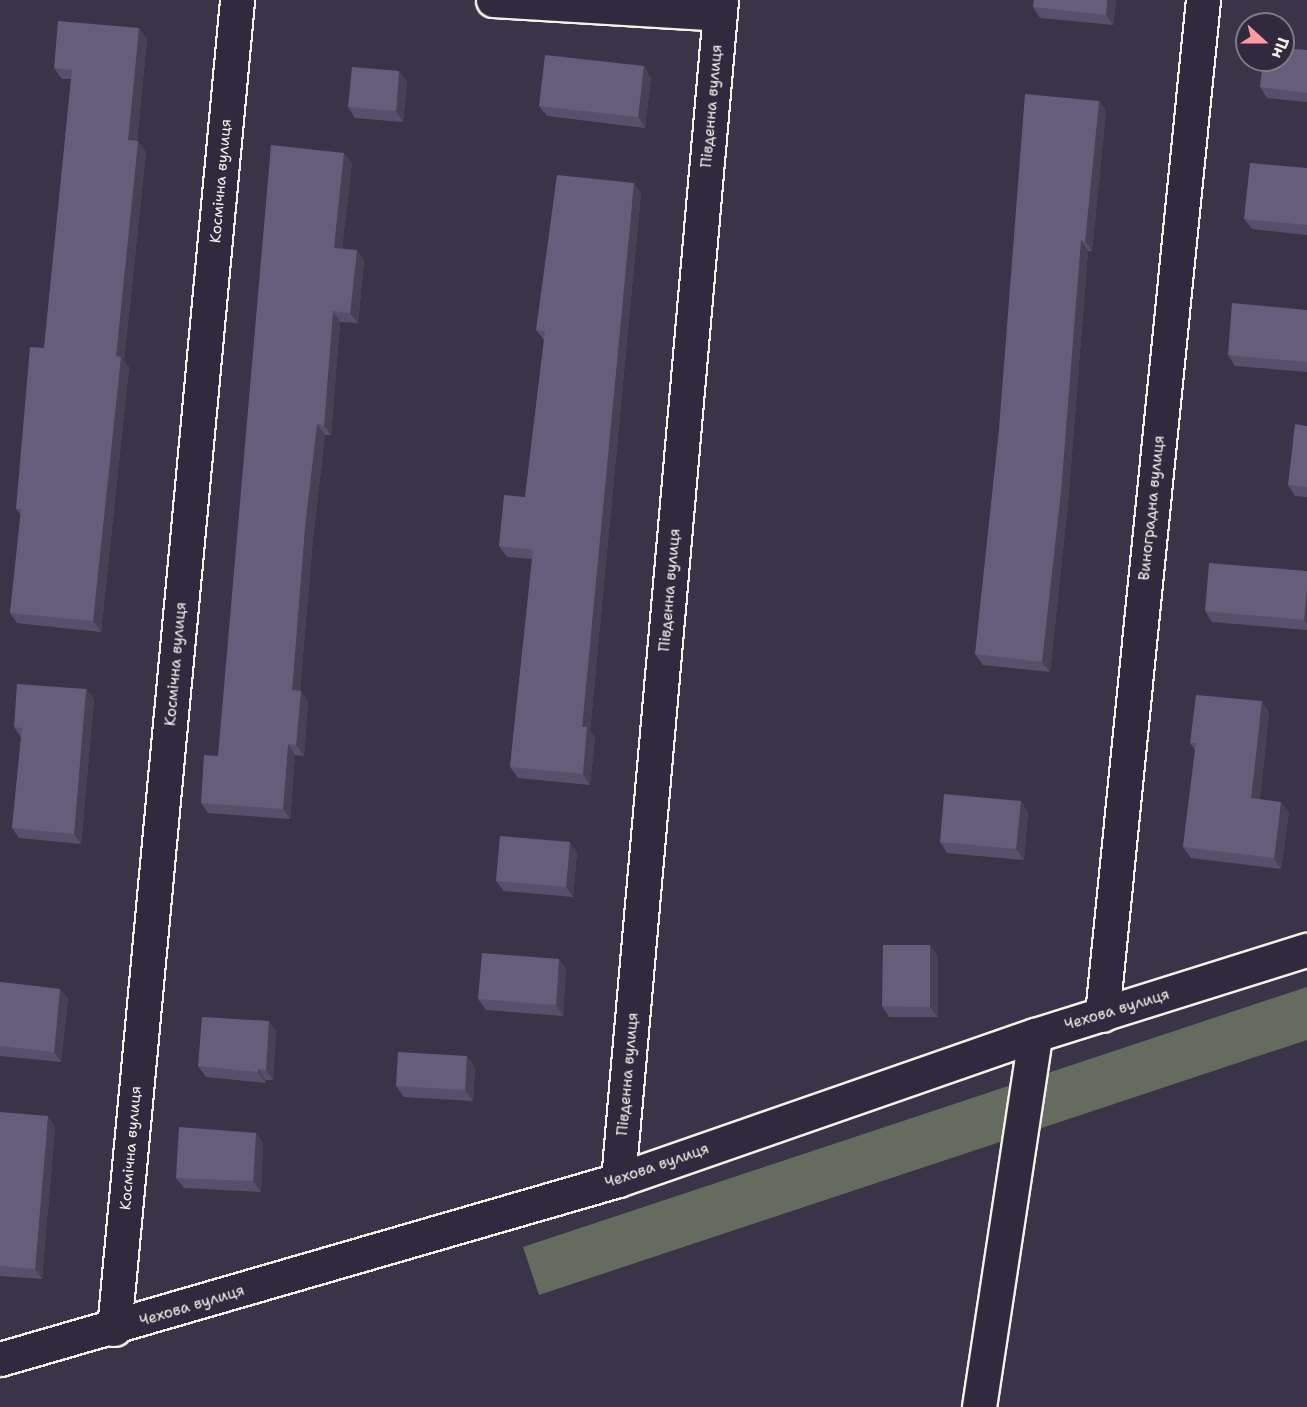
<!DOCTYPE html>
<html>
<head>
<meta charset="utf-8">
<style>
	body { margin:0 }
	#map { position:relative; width:1307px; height:1407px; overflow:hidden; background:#3a3449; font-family:"Shantell Sans",sans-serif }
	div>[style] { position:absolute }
	.green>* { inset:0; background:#656b5e }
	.roads { filter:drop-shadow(2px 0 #f4f1e8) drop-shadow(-2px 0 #f4f1e8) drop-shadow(0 2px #f4f1e8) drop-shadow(0 -2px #f4f1e8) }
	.minor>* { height:33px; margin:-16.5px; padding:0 16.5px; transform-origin:16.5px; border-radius:16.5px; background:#2f2a3d }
	.wall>* { inset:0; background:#58506a }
	.shaded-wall>* { inset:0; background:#474156 }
	.building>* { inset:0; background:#665d7b }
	span { translate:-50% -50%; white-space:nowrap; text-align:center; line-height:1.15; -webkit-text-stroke:4.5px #2f2a3d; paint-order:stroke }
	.street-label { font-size:15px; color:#f4f1e8 }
	.north { position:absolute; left:1235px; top:12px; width:60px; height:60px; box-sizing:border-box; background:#2f2a3d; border:2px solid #7e7a81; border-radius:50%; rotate:111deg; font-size:16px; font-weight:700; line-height:24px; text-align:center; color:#f4f1e8 }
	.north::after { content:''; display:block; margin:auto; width:21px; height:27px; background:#ff9aa2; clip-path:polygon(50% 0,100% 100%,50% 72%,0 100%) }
</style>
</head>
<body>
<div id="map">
	<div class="green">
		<i style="clip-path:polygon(1307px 987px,1307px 1040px,539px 1295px,523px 1247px)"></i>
	</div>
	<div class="roads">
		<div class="minor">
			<i style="left:493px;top:0;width:227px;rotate:3.5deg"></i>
			<i style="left:1102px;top:1015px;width:1020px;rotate:-84.32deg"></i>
			<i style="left:618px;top:1180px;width:1184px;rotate:-85.01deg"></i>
			<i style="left:114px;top:1329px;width:1335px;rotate:-84.71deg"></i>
			<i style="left:0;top:1359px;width:643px;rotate:-16.15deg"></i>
			<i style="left:618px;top:1180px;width:441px;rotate:-19.2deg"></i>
			<i style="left:1035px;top:1035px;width:285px;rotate:-17.4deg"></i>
			<i style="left:979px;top:1407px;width:376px;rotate:-81.4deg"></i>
		</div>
	</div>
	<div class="wall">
		<i style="clip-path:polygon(1034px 0,1116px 0,1113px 25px,1040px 18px,1033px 7px)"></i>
		<i style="clip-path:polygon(147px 39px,137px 141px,146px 152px,124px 361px,129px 367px,101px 632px,17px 623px,10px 613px,21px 515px,16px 509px,44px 348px,71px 79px,62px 79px,54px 68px)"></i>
		<i style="clip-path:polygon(1307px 50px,1307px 102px,1267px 98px,1260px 87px)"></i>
		<i style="clip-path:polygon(399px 71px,407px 82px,403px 122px,355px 118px,348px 107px)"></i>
		<i style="clip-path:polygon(651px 77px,645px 128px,547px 116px,539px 106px)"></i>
		<i style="clip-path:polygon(1099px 101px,1106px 111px,1092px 251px,1088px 251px,1068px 503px,1050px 672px,983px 665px,975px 654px)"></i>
		<i style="clip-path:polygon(352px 163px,342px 248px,364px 260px,358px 323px,340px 322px,331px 435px,325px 435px,313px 538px,300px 690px,308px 701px,304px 756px,295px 755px,290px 819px,208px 813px,201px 803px,218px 756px)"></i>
		<i style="clip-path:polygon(1307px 168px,1307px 235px,1252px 229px,1244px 219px)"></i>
		<i style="clip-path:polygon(641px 193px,590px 731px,595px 738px,590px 785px,518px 778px,510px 767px,532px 559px,507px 557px,499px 546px,525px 497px,544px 340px,536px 330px)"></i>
		<i style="clip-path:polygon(1307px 310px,1307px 372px,1235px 366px,1228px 355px)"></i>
		<i style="clip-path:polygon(1307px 426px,1307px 497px,1295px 496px,1288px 485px)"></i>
		<i style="clip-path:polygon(1307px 571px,1307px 630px,1212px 622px,1205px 611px)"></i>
		<i style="clip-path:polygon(86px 689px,94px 699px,81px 844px,19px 838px,12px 828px,21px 738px,14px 727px)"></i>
		<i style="clip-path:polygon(1269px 712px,1260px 799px,1289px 812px,1281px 869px,1191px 858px,1183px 847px,1195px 750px,1190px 743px)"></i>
		<i style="clip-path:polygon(1028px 812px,1024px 860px,947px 853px,940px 842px)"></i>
		<i style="clip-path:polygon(577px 853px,573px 897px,504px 891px,496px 881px)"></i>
		<i style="clip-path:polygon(938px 956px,938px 1017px,889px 1017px,882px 1006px)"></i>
		<i style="clip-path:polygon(566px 969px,563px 1016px,486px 1010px,478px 999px)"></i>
		<i style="clip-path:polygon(0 982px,60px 989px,68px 999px,61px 1062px,0 1056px)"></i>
		<i style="clip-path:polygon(276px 1031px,273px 1080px,266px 1080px,266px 1083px,206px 1077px,198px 1066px)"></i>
		<i style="clip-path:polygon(475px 1067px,473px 1101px,404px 1097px,396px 1086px)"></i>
		<i style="clip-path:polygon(0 1112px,55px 1127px,42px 1279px,0 1276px)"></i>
		<i style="clip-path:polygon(256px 1133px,263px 1144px,261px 1192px,184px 1188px,176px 1178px)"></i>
	</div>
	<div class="shaded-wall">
		<i style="clip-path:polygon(1107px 0,1116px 0,1113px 25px,1106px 15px)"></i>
		<i style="clip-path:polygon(139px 28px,147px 39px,136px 151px,128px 140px)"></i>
		<i style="clip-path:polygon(644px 66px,651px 77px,645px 128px,638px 117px)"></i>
		<i style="clip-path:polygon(399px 71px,407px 82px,403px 122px,396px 111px)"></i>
		<i style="clip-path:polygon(1099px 101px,1106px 111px,1092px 251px,1085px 241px)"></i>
		<i style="clip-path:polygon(138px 141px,146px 152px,124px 361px,129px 367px,101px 632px,93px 621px,116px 356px)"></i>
		<i style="clip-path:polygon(344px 153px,352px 163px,341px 258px,334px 248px)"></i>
		<i style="clip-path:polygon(634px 183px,641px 193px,590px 731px,595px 738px,590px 785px,583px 774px,582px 727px)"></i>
		<i style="clip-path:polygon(1081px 240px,1088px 251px,1068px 503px,1050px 672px,1042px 662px)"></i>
		<i style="clip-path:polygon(357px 250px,364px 260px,358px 323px,350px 313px)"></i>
		<i style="clip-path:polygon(333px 311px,340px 322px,331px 435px,324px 425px)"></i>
		<i style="clip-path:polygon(317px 424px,325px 435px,313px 538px,299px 700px,292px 690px,305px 527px)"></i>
		<i style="clip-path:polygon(1307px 588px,1307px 624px,1304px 620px)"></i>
		<i style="clip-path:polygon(86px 689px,94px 699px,81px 844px,74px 834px)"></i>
		<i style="clip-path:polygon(301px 691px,308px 701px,304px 756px,296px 745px)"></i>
		<i style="clip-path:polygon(1262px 701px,1269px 712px,1259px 808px,1251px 798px)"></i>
		<i style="clip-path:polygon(288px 744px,295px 755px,290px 819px,283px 809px)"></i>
		<i style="clip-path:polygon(1021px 801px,1028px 812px,1024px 860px,1016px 849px)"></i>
		<i style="clip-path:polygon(1281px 802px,1289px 812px,1281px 869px,1274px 858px)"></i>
		<i style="clip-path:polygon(570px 842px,577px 853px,573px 897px,566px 887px)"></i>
		<i style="clip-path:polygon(930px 945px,938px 956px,938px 1017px,930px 1007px)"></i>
		<i style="clip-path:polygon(559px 959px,566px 969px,563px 1016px,556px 1005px)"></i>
		<i style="clip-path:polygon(60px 989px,68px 999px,61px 1062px,54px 1052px)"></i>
		<i style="clip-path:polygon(269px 1021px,276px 1031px,273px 1080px,266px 1070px)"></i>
		<i style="clip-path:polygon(467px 1056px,475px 1067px,473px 1101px,465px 1090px)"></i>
		<i style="clip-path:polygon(258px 1069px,266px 1080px,266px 1083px,258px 1072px)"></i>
		<i style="clip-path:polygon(48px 1116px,55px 1127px,42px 1279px,35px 1269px)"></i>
		<i style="clip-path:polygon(256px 1133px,263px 1144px,261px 1192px,253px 1181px)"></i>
	</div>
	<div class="building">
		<i style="clip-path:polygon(1034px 0,1107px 0,1106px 15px,1033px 7px)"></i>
		<i style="clip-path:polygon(58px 21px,139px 28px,128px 140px,138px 141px,116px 356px,121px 357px,93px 621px,10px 613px,21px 509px,16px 509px,30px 347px,44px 348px,72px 70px,54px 68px)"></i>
		<i style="clip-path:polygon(1283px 48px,1307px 50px,1307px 93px,1260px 87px,1263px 60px,1283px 60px)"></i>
		<i style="clip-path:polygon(545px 55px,644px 66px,638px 117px,539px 106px)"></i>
		<i style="clip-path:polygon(352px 67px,399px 71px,396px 111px,348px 107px)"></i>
		<i style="clip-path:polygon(1025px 94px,1099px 101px,1085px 241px,1081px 240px,1061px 492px,1042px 662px,975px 654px,999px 429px)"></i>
		<i style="clip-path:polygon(271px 145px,344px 153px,334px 248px,357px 250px,350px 313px,333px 311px,324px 425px,317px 424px,305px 527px,292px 690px,301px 691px,296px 745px,288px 744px,283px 809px,201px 803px,204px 755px,218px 756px)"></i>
		<i style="clip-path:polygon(1250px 163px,1307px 168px,1307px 225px,1244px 219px)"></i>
		<i style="clip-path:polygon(557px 175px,634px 183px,582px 727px,587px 727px,583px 774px,510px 767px,533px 550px,499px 546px,504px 495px,525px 497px,545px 331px,536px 330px)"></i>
		<i style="clip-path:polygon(1232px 303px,1307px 310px,1307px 362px,1228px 355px)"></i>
		<i style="clip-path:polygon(1295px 424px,1307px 426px,1307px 487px,1288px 485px)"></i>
		<i style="clip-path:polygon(1209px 563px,1307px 571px,1307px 588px,1304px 620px,1205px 611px)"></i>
		<i style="clip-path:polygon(17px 684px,86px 689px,74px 834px,12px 828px,22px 728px,14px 727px)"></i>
		<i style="clip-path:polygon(1196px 695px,1262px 701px,1251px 798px,1281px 802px,1274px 858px,1183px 847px,1196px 743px,1190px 743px)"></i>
		<i style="clip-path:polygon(944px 794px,1021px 801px,1016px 849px,940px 842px)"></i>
		<i style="clip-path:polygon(500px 836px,570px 842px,566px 887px,496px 881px)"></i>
		<i style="clip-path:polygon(883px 945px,930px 945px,930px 1007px,882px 1006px)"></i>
		<i style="clip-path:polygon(482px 953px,559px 959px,556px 1005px,478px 999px)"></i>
		<i style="clip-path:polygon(0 982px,60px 989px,54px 1052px,0 1046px)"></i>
		<i style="clip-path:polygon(202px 1017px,269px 1021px,266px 1070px,258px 1069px,258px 1072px,198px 1066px)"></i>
		<i style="clip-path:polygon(398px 1052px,467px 1056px,465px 1090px,396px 1086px)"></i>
		<i style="clip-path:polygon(0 1112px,48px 1116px,35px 1269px,0 1266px)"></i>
		<i style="clip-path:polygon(179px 1127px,256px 1133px,253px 1181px,176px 1178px)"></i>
	</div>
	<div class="street-label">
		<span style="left:712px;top:106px;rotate:-85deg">Південна вулиця</span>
		<span style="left:221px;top:181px;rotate:-85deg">Космічна вулиця</span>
		<span style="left:1152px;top:508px;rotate:-84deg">Виноградна вулиця</span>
		<span style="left:670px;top:590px;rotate:-85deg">Південна вулиця</span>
		<span style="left:176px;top:664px;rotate:-85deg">Космічна вулиця</span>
		<span style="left:1117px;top:1010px;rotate:-17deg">Чехова вулиця</span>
		<span style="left:628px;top:1074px;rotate:-85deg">Південна вулиця</span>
		<span style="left:131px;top:1148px;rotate:-85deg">Космічна вулиця</span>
		<span style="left:657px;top:1166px;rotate:-19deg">Чехова вулиця</span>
		<span style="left:192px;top:1306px;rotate:-17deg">Чехова вулиця</span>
	</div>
	<div class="north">Пн</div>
</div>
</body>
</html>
